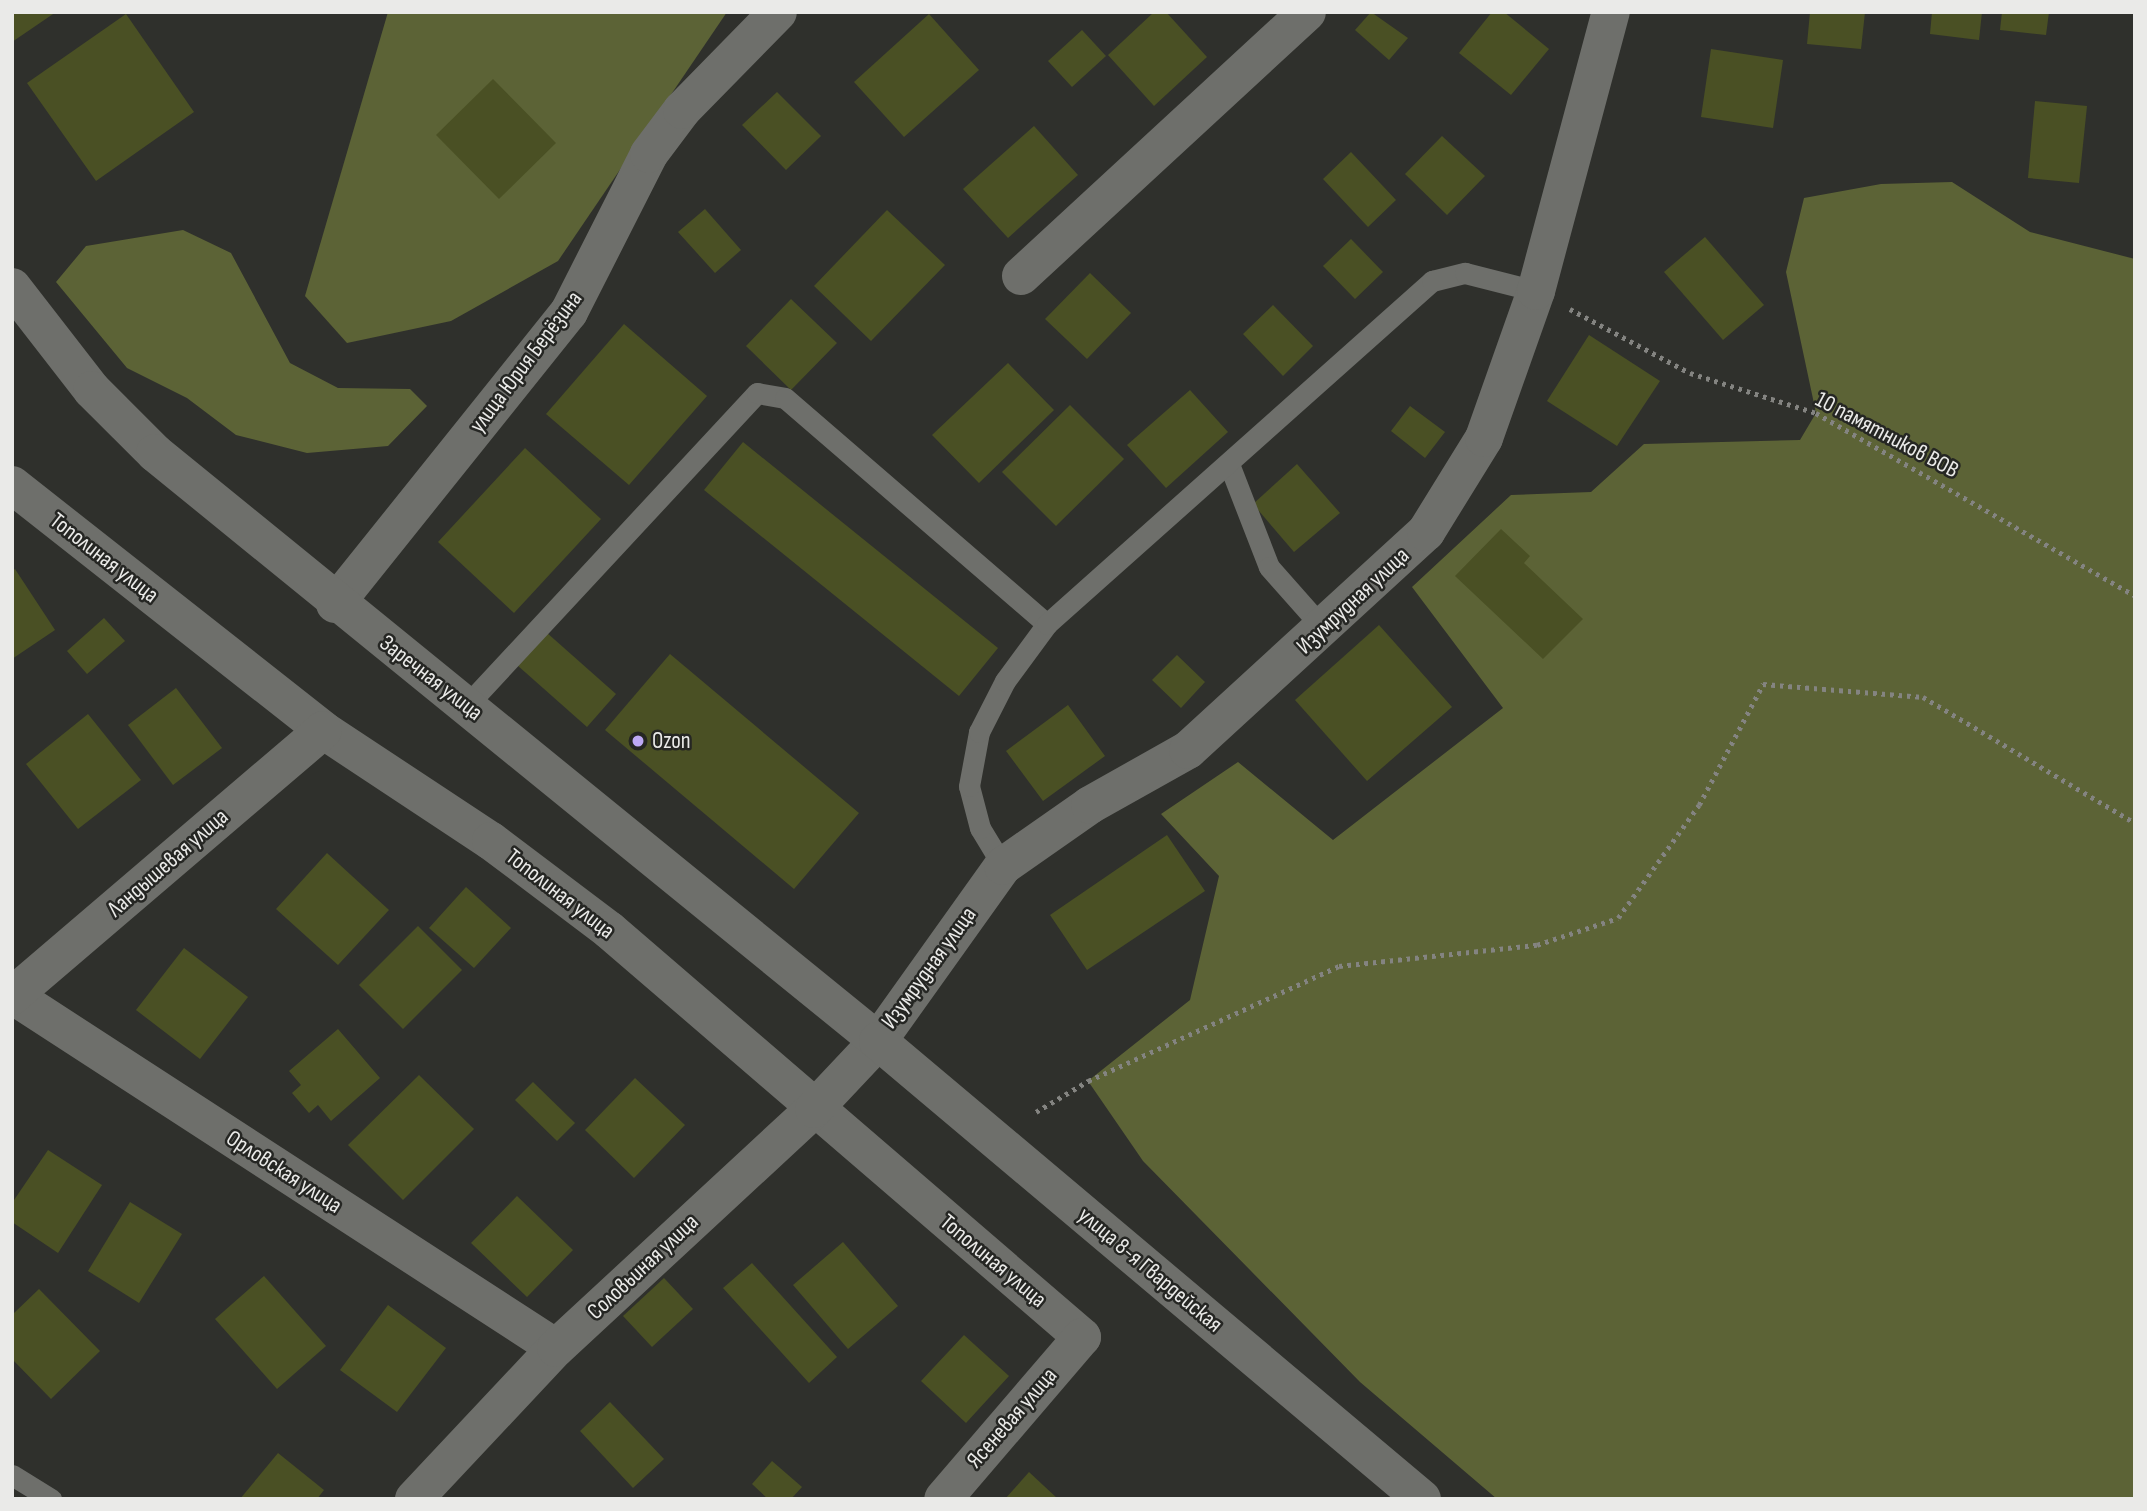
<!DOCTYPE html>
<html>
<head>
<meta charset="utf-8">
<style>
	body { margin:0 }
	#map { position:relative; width:2147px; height:1511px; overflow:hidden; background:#2f302c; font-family:"Sofia Sans Condensed",sans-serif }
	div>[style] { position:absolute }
	.forest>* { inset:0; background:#5c6336 }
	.building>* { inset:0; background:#4a5024 }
	.path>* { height:4.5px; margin-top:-2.25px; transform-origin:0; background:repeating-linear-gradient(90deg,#848481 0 3.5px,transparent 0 8.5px) }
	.lane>* { height:21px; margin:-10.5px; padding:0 10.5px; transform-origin:10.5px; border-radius:10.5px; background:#6e6f6b }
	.street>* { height:38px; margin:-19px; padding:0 19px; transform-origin:19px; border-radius:19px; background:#6e6f6b }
	.secondary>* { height:38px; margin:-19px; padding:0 19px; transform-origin:19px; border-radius:19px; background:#6e6f6b }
	.dots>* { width:19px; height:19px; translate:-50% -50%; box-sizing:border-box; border:4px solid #252623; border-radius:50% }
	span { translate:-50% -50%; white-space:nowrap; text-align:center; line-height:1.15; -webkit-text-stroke:5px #252623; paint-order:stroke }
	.street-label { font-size:23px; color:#eaeae8 }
	.poi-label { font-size:23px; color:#eaeae8 }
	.left { translate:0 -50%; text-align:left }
	.frame { position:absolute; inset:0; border:14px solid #eaeae8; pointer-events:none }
</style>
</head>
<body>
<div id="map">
	<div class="forest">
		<i style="clip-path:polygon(388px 12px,727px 12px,558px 261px,451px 321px,347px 343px,305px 296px)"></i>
		<i style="clip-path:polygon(1952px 182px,2030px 232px,2135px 259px,2135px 1499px,1497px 1499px,1360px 1382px,1143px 1161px,1088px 1081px,1190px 1000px,1219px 876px,1161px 814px,1238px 762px,1333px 840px,1503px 708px,1412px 587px,1511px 495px,1591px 492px,1644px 444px,1800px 440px,1816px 413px,1786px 272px,1804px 198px,1881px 184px)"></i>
		<i style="clip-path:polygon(183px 230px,231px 253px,290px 363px,338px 388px,410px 389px,427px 406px,388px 446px,307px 453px,236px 435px,187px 398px,127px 368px,56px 282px,86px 246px)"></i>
	</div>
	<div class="building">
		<i style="clip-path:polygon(12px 12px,56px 12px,12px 42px)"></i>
		<i style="clip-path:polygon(1154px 12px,1166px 12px,1207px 57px,1154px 106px,1108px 55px)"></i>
		<i style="clip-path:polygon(1371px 12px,1408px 38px,1389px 60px,1355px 30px)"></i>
		<i style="clip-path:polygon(1492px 12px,1504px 12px,1549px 49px,1511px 95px,1459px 53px)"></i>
		<i style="clip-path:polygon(1810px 12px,1865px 12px,1861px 49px,1807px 44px)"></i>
		<i style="clip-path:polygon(1932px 12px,1982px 12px,1979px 40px,1930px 34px)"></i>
		<i style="clip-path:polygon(2002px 12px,2049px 12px,2046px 35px,2000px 30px)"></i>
		<i style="clip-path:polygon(126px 14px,194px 112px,96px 181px,27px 83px)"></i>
		<i style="clip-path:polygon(929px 14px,979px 70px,904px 137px,854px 82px)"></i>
		<i style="clip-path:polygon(1082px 30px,1106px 56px,1072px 87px,1048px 61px)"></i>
		<i style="clip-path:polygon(1711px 49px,1783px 60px,1773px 128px,1701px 117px)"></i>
		<i style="clip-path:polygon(493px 79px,556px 143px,499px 199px,436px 135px)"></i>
		<i style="clip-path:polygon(777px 92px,821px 136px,786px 170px,742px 125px)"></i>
		<i style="clip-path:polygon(2035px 101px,2087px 106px,2079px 183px,2028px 178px)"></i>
		<i style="clip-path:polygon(1034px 126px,1078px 175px,1008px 238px,963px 189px)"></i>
		<i style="clip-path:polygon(1442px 136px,1485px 176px,1447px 215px,1405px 174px)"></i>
		<i style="clip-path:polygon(1351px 152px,1396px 200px,1368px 227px,1323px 179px)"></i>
		<i style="clip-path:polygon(705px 209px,741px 250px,715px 273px,678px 232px)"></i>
		<i style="clip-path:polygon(887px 210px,945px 265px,871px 341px,814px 286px)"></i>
		<i style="clip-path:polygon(1705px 237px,1764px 305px,1723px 340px,1664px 272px)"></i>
		<i style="clip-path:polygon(1351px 239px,1383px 272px,1355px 299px,1323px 266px)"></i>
		<i style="clip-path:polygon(1090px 273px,1131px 313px,1087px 359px,1045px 319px)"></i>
		<i style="clip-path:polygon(791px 299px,837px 343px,791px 390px,746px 346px)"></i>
		<i style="clip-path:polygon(1273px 305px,1313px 346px,1283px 376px,1243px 334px)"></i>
		<i style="clip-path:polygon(624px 324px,707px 396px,629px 485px,546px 414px)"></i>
		<i style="clip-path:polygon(1589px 335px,1660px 381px,1617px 446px,1547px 401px)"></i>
		<i style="clip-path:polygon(1008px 363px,1054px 410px,979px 483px,932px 435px)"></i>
		<i style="clip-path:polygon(1190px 390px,1228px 432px,1166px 488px,1127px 445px)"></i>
		<i style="clip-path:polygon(1070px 405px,1124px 459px,1056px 526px,1002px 472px)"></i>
		<i style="clip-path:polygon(1410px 406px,1445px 432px,1425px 458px,1391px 431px)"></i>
		<i style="clip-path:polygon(743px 442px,998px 648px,959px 696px,704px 490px)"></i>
		<i style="clip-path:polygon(525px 448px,601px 519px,514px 613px,438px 542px)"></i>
		<i style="clip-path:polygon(1297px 464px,1340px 513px,1294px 552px,1253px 504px)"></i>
		<i style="clip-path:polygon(1501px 529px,1530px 556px,1524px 563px,1583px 619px,1543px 659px,1455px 576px)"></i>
		<i style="clip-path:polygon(15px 569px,55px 630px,12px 659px,12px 571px)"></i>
		<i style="clip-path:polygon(104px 618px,125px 641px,87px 674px,67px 651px)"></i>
		<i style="clip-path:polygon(1379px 625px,1452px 707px,1367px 781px,1295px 700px)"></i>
		<i style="clip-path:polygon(546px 632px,616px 694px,587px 727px,517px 665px)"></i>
		<i style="clip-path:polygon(670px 654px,859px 813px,794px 889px,605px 730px)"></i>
		<i style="clip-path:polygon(1177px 655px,1205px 682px,1181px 708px,1152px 680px)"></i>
		<i style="clip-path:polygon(176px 688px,222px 748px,173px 785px,128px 725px)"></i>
		<i style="clip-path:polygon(1068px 705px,1105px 756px,1043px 801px,1006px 751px)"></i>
		<i style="clip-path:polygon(88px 714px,141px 780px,78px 829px,26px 764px)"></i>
		<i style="clip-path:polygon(1167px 835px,1205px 891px,1087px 970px,1050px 915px)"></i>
		<i style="clip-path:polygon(327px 853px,389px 910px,338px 965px,276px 909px)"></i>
		<i style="clip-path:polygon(466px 887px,511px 928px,474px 968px,429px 928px)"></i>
		<i style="clip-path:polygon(418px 926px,462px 970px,403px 1029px,359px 985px)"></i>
		<i style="clip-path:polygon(184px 948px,248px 997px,200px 1059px,136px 1010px)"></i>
		<i style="clip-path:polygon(338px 1029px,380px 1078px,331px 1121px,318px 1105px,309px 1113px,292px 1093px,301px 1085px,289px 1071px)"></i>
		<i style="clip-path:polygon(419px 1075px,474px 1129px,403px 1200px,348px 1145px)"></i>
		<i style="clip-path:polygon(635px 1078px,685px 1125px,634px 1178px,585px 1130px)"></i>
		<i style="clip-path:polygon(533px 1082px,575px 1123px,557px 1141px,515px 1100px)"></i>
		<i style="clip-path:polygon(48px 1150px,102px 1185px,58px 1253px,12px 1222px,12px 1203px)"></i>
		<i style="clip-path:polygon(517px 1196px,573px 1250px,527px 1297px,471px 1243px)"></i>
		<i style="clip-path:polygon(130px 1202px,182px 1234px,139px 1303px,88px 1271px)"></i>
		<i style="clip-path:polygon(843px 1242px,898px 1306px,848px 1349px,793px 1285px)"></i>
		<i style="clip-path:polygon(752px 1263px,837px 1357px,809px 1383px,723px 1288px)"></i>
		<i style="clip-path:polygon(264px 1276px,326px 1346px,277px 1389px,215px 1319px)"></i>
		<i style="clip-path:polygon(664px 1278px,693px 1309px,652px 1347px,623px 1316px)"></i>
		<i style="clip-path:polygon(39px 1289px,100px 1351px,51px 1399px,12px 1359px,12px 1315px)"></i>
		<i style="clip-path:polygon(388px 1305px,446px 1348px,397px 1412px,340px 1370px)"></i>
		<i style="clip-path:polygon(964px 1335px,1009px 1376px,966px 1423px,921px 1381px)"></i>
		<i style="clip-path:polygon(610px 1402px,664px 1459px,633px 1488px,580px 1431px)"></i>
		<i style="clip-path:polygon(278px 1453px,324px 1490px,317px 1499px,240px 1499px)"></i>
		<i style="clip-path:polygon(772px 1461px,802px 1487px,791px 1499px,768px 1499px,752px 1484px)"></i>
		<i style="clip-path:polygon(1029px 1472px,1058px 1499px,1005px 1499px)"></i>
	</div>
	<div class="path">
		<i style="left:1570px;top:309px;width:136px;rotate:28.1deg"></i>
		<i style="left:1690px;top:373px;width:132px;rotate:17.6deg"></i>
		<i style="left:1816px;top:413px;width:368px;rotate:29.8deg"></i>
		<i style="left:1036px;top:1112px;width:61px;rotate:-30.8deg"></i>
		<i style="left:1088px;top:1081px;width:276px;rotate:-24.6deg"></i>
		<i style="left:1339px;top:966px;width:199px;rotate:-6.1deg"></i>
		<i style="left:1537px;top:945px;width:85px;rotate:-18.4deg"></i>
		<i style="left:1618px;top:918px;width:139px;rotate:-54.4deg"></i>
		<i style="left:1699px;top:805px;width:137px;rotate:-62.1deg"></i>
		<i style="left:1763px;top:684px;width:161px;rotate:4.6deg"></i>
		<i style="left:1923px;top:697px;width:247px;rotate:30.7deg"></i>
	</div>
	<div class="lane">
		<i style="left:1229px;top:464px;width:110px;rotate:68.8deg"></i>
		<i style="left:1269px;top:567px;width:81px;rotate:48.5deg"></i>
		<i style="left:467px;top:705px;width:426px;rotate:-47.1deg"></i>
		<i style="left:757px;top:393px;width:28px;rotate:10deg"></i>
		<i style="left:785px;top:398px;width:346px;rotate:40.8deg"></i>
		<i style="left:1003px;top:866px;width:44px;rotate:-121.2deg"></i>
		<i style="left:980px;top:828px;width:43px;rotate:-104.7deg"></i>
		<i style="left:969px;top:786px;width:55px;rotate:-79.5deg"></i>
		<i style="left:979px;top:732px;width:57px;rotate:-63deg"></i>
		<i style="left:1005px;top:681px;width:71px;rotate:-53.6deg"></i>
		<i style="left:1047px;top:624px;width:516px;rotate:-41.7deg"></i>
		<i style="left:1432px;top:281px;width:34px;rotate:-14deg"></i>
		<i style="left:1465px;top:273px;width:73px;rotate:14.2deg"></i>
		<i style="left:12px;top:1475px;width:46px;rotate:31.6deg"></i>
	</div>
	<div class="street">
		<i style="left:1021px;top:276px;width:389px;rotate:-42.7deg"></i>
		<i style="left:12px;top:485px;width:396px;rotate:38.2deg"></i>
		<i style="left:323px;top:730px;width:201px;rotate:33.5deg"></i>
		<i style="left:491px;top:841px;width:148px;rotate:37deg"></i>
		<i style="left:609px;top:930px;width:624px;rotate:40.71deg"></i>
		<i style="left:1082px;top:1337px;width:213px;rotate:130.6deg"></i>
		<i style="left:335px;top:604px;width:374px;rotate:-51.3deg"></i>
		<i style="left:569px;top:312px;width:177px;rotate:-63.1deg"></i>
		<i style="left:649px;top:154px;width:55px;rotate:-53.1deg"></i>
		<i style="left:682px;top:110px;width:137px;rotate:-45.6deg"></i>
		<i style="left:12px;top:995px;width:648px;rotate:32.98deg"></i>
		<i style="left:12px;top:996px;width:409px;rotate:-40.5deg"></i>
		<i style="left:414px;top:1499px;width:207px;rotate:-46.8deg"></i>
		<i style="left:556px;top:1348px;width:352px;rotate:-42.8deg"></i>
		<i style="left:814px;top:1109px;width:93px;rotate:-46.7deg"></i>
		<i style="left:878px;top:1041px;width:215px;rotate:-54.5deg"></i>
		<i style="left:1003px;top:866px;width:106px;rotate:-35deg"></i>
		<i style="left:1090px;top:805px;width:112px;rotate:-29.3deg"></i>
		<i style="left:1188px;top:750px;width:323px;rotate:-42.5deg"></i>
		<i style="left:1426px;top:532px;width:110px;rotate:-58.3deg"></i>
		<i style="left:1484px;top:438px;width:156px;rotate:-70.5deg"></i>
		<i style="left:1536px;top:291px;width:289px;rotate:-75deg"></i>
	</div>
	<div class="secondary">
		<i style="left:12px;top:287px;width:130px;rotate:52.2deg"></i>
		<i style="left:92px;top:390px;width:89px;rotate:45deg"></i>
		<i style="left:155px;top:453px;width:932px;rotate:39.12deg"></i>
		<i style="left:878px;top:1041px;width:711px;rotate:40.09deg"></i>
	</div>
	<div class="dots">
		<i style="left:638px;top:741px;background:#bda9f5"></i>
	</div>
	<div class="street-label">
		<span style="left:526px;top:362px;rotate:-53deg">улица Юрия Берёзина</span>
		<span style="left:1887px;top:435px;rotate:28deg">10 памятников ВОВ</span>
		<span style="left:104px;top:558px;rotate:38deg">Тополиная улица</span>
		<span style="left:1353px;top:601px;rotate:-43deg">Изумрудная улица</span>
		<span style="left:431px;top:678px;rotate:38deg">Заречная улица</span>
		<span style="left:168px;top:863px;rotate:-41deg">Ландышевая улица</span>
		<span style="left:560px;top:894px;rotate:38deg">Тополиная улица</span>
		<span style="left:929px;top:968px;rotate:-54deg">Изумрудная улица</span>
		<span style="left:284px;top:1172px;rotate:33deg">Орловская улица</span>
		<span style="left:993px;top:1261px;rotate:40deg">Тополиная улица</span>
		<span style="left:643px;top:1267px;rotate:-43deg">Соловьиная улица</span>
		<span style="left:1150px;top:1270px;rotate:40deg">улица 8-я Гвардейская</span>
		<span style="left:1012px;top:1418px;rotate:-49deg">Ясеневая улица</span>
	</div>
	<div class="poi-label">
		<span class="left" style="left:652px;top:741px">Ozon</span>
	</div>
	<div class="frame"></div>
</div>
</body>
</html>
